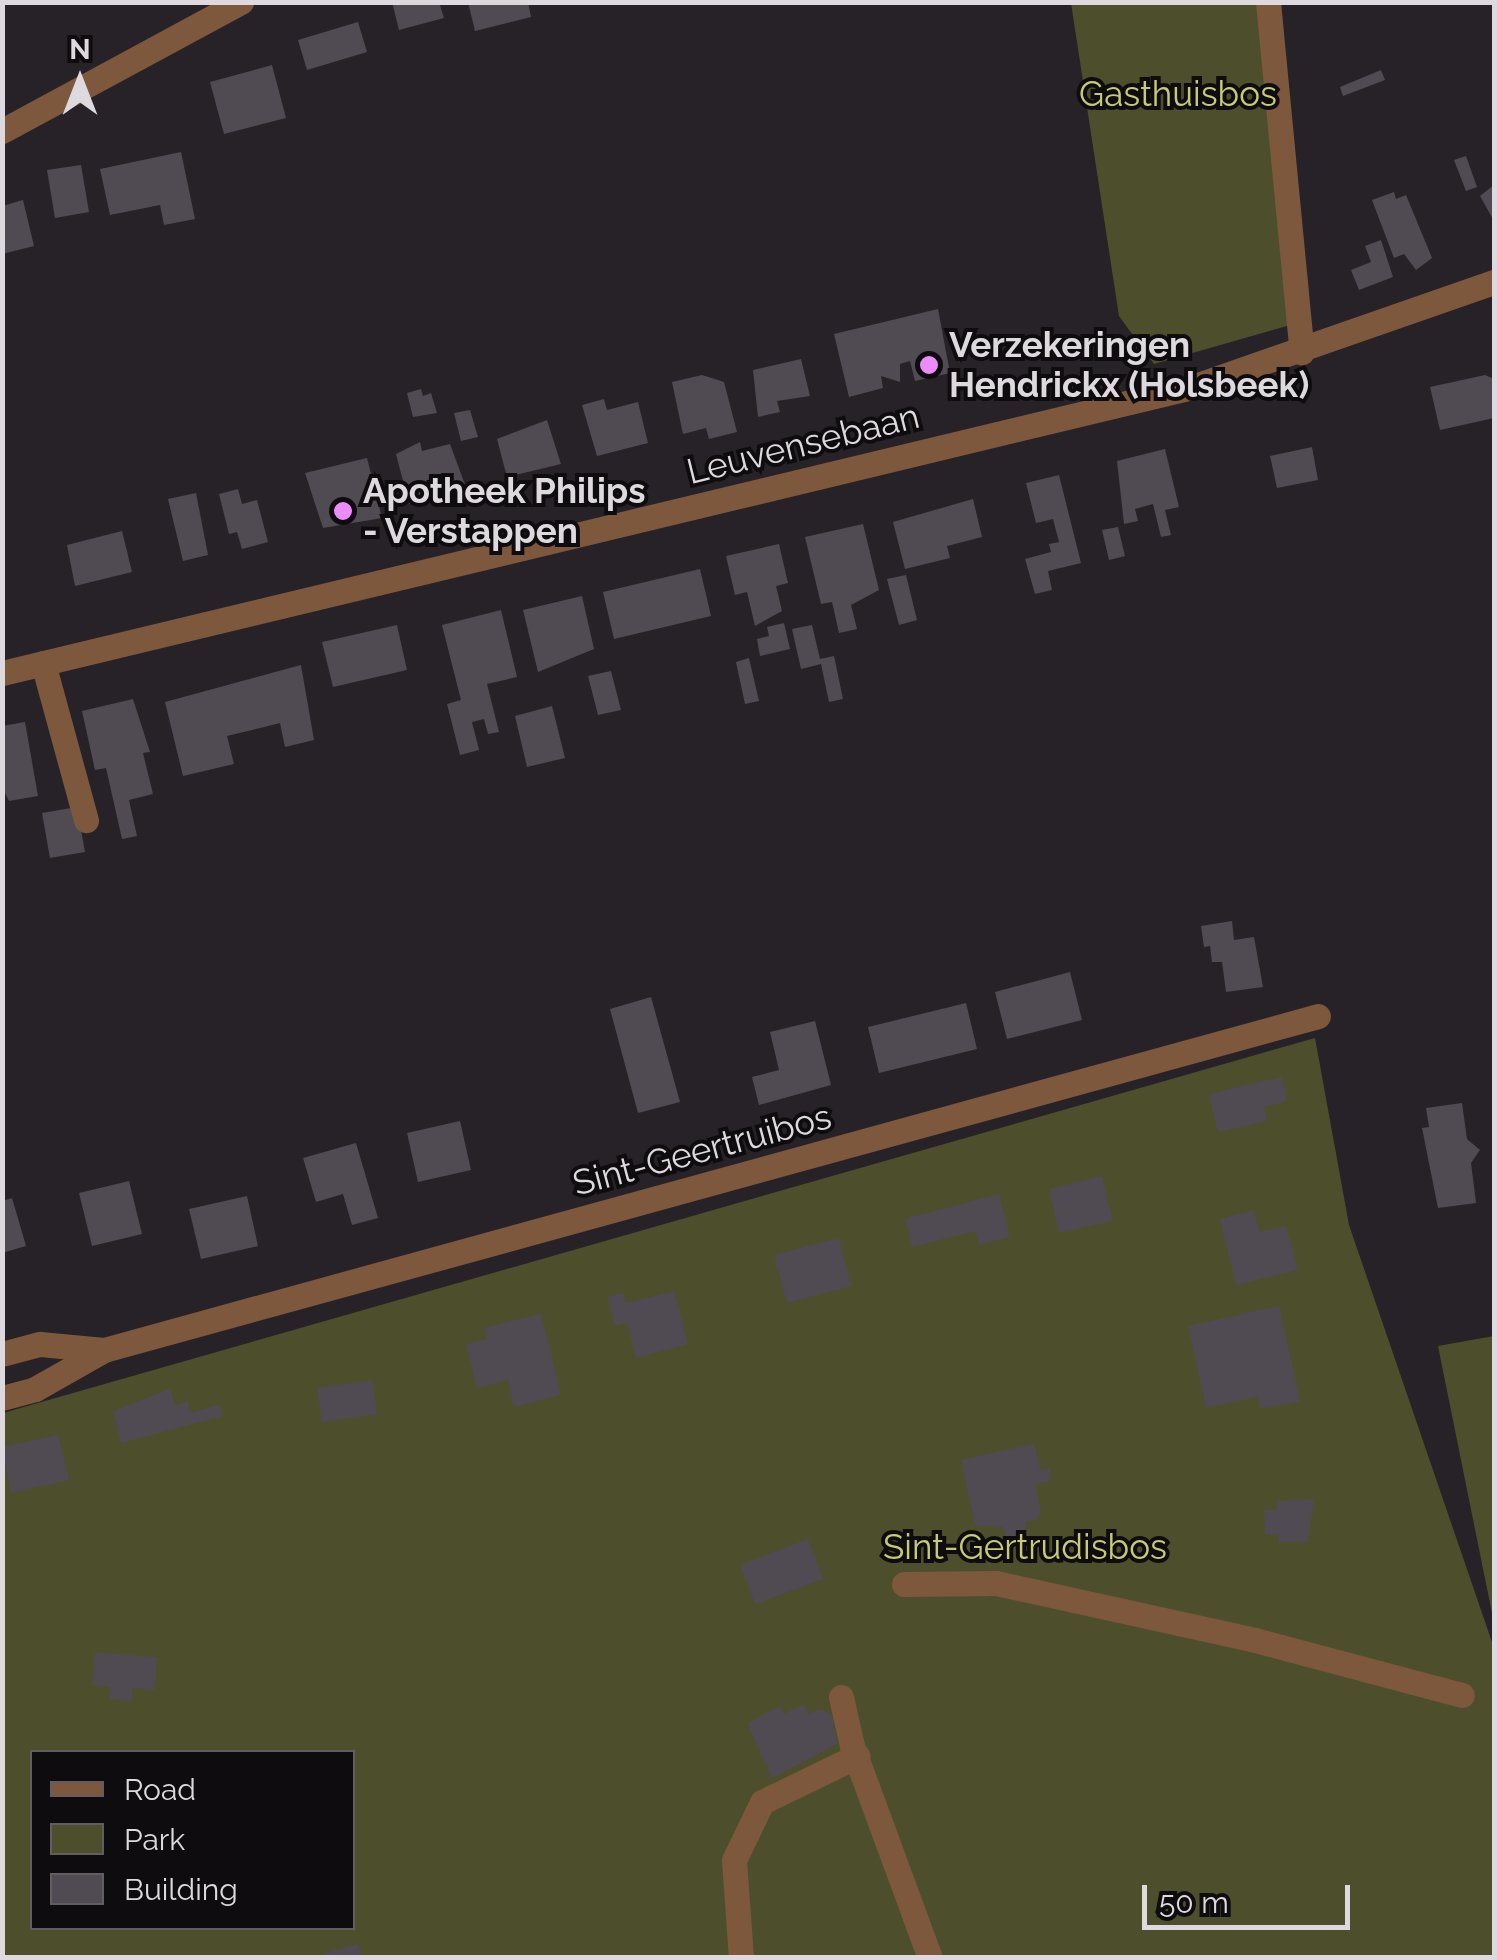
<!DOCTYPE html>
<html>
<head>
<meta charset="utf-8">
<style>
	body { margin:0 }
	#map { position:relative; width:1497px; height:1960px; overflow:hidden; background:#272228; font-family:Raleway,sans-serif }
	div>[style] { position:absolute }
	.green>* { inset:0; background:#4d4f2c }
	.building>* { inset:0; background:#504a52 }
	.minor>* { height:25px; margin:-12.5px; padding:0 12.5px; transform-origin:12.5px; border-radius:12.5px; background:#7d583d }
	.dots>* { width:28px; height:28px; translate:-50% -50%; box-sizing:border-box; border:5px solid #0f0c0f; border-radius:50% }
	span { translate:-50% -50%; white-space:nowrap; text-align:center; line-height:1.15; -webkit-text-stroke:8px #0f0c0f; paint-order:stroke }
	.park-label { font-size:35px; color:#c6cb74 }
	.poi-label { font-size:35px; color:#ddd9de; font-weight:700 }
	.left { translate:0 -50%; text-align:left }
	.street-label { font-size:35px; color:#ddd9de }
	.frame { position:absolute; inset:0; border:5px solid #ddd9de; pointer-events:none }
	.legend { position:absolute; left:30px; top:1750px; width:325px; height:180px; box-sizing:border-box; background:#0f0c0f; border:2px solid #615e62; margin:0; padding:12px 18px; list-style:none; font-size:30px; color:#ddd9de }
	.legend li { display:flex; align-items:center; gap:20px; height:50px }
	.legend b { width:50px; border:2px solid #615e62 }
	.north { position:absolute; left:30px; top:30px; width:100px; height:100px; -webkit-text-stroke:8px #0f0c0f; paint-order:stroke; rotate:0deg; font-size:28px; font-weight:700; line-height:40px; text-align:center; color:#ddd9de }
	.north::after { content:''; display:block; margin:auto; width:35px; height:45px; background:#ddd9de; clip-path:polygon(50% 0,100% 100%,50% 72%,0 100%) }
	.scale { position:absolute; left:1142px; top:1885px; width:208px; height:45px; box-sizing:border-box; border:5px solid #ddd9de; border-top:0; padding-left:12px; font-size:30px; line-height:35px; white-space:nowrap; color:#ddd9de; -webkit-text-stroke:8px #0f0c0f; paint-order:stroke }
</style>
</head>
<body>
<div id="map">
	<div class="green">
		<i style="clip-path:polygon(1071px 3px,1262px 3px,1294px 324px,1154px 364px,1119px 316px)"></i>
		<i style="clip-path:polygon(evenodd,1315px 1038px,1349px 1225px,1494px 1648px,1494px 1957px,3px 1958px,3px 1413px,1315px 1038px,32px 1752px,352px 1752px,352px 1928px,32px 1928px,32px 1752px)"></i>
		<i style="clip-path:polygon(1494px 1336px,1494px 1623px,1438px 1346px)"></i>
	</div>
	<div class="building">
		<i style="clip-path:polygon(392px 2px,439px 2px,444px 18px,399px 30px)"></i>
		<i style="clip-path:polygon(468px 2px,528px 2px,531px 17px,475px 31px)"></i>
		<i style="clip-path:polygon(358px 22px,367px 52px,307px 70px,298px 40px)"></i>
		<i style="clip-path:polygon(272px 65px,286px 118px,224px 134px,210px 82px)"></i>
		<i style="clip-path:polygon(1381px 70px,1385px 80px,1343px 96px,1340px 87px)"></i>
		<i style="clip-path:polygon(181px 152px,195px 219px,164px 225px,160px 205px,110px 215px,100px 169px)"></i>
		<i style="clip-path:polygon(1466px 156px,1477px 187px,1466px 191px,1454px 160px)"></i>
		<i style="clip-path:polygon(81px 165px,89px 212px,55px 218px,47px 170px)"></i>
		<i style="clip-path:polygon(1494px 185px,1494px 221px,1480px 196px)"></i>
		<i style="clip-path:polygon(1394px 192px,1396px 199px,1406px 195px,1432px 258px,1416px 270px,1404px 254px,1394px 258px,1372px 200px)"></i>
		<i style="clip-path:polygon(23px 200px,34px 246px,2px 254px,2px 206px)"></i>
		<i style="clip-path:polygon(1381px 240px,1393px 277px,1359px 290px,1351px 270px,1371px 262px,1365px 246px)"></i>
		<i style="clip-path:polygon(938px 309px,950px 373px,915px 381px,910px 361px,900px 364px,900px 382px,881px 376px,883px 388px,849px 397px,834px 334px)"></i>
		<i style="clip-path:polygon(801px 359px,810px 396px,777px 401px,780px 412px,758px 417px,753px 370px)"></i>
		<i style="clip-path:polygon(702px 375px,724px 382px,737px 432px,709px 439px,706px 428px,683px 434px,672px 382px)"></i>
		<i style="clip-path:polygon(1485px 375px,1494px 379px,1494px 418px,1440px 430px,1430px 387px)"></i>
		<i style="clip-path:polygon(421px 389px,423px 396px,431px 393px,437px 413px,413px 417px,407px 393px)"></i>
		<i style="clip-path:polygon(604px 399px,607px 410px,638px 402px,648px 443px,597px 456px,582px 405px)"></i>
		<i style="clip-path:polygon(470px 410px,478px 437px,461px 441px,454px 413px)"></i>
		<i style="clip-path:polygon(547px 420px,561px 464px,507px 477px,497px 439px)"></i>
		<i style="clip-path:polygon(420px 442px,422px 451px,450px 444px,467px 490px,409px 504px,396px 454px)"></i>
		<i style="clip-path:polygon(1312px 447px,1318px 480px,1277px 488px,1270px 456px)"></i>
		<i style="clip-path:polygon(1165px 449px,1179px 507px,1165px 510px,1171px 535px,1161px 537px,1153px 504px,1135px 509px,1138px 521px,1124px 524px,1117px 461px)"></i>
		<i style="clip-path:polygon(367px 458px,382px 518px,323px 528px,305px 473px)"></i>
		<i style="clip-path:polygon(1059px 475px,1081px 563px,1048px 571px,1052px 590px,1035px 594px,1025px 559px,1051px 552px,1049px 544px,1059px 542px,1053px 519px,1036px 523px,1026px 483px)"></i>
		<i style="clip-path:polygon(238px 489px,242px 504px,257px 500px,268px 542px,242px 549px,237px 532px,229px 534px,219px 494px)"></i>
		<i style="clip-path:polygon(196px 493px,208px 555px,183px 561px,168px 499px)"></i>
		<i style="clip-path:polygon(973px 499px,982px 537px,947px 546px,950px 558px,905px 569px,893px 522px)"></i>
		<i style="clip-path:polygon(863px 524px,879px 590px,851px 605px,857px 629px,839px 633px,832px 602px,821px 604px,805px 537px)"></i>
		<i style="clip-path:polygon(1118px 527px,1125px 556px,1109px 560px,1102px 530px)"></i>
		<i style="clip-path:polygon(122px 531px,132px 572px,75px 586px,67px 545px)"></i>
		<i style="clip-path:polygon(779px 544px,788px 583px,776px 586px,782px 611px,755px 626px,747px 592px,735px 595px,726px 556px)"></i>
		<i style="clip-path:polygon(700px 569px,711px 616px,614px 639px,603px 592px)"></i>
		<i style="clip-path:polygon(906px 575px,917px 620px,899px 625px,887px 579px)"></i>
		<i style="clip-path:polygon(582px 596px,594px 649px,538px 672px,523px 610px)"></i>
		<i style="clip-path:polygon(501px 610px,517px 677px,487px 684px,499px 732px,488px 734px,484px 719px,472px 722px,479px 750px,460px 755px,447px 704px,461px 700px,442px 625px)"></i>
		<i style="clip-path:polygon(784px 623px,790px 649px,760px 656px,757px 639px,769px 636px,767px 627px)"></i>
		<i style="clip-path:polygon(397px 625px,407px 670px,333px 687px,322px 642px)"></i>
		<i style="clip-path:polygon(812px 625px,820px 659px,834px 656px,843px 699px,829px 702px,821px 664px,801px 669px,792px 629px)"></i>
		<i style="clip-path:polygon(749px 658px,759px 701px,745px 704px,736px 662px)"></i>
		<i style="clip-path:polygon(301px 665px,314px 740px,285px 747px,280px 723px,227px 736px,234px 764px,183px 776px,165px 702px)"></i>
		<i style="clip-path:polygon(611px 671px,621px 710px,598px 715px,588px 676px)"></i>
		<i style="clip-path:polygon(133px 699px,150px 752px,143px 753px,153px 794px,129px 800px,137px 836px,122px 839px,106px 768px,95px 770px,82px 711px)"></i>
		<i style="clip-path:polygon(552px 706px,565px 758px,527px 767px,515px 716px)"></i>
		<i style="clip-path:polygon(25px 722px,38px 796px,9px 801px,2px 787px,2px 726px)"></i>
		<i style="clip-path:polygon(77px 807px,85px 852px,50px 858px,42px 813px)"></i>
		<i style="clip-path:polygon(1232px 921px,1234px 940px,1254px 937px,1263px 987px,1226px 992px,1222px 962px,1212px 962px,1210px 946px,1204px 947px,1201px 926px)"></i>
		<i style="clip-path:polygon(1070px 972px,1082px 1020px,1007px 1039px,995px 992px)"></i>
		<i style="clip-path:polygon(651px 997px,680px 1102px,638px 1113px,610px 1009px)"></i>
		<i style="clip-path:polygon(966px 1003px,977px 1049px,879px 1073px,868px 1027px)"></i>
		<i style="clip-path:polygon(815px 1021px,831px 1085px,759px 1105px,752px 1077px,779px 1070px,770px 1032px)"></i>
		<i style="clip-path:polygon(1282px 1077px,1287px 1101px,1264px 1107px,1267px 1121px,1218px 1132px,1209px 1094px)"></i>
		<i style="clip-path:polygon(1462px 1103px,1467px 1139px,1480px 1150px,1471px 1163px,1476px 1203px,1438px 1208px,1422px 1128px,1429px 1127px,1426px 1108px)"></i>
		<i style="clip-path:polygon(460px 1121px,471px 1170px,418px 1182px,407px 1133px)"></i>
		<i style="clip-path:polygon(356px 1143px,378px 1218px,352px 1225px,343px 1194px,316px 1202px,303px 1158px)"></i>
		<i style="clip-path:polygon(1102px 1176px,1113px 1221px,1059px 1233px,1049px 1189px)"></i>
		<i style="clip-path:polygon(129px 1181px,142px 1234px,92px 1246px,79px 1193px)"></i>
		<i style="clip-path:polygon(999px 1194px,1010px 1237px,979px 1245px,975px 1231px,912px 1247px,905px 1219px)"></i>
		<i style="clip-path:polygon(247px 1196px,258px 1246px,201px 1259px,189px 1209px)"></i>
		<i style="clip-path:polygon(12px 1198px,26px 1246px,2px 1253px,2px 1201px)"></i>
		<i style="clip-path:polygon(1254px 1210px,1259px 1232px,1286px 1226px,1298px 1270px,1236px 1285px,1220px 1219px)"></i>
		<i style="clip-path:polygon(839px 1238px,851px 1286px,787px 1303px,774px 1255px)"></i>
		<i style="clip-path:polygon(674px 1291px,688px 1344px,636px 1358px,627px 1323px,615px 1326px,608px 1297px,623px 1293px,626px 1303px)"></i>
		<i style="clip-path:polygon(1279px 1306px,1300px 1401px,1260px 1409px,1258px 1397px,1206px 1408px,1188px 1326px)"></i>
		<i style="clip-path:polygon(541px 1314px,561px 1395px,514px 1407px,508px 1380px,477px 1388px,466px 1344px,487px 1339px,484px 1328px)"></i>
		<i style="clip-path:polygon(372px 1380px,377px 1414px,322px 1422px,317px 1388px)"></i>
		<i style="clip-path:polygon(170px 1389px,175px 1405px,188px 1401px,190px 1413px,220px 1405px,223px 1416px,121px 1443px,113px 1411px)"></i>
		<i style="clip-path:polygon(58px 1435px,69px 1480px,11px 1493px,2px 1447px)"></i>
		<i style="clip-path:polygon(1034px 1444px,1040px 1470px,1050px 1468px,1052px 1480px,1035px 1484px,1041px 1511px,1038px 1519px,1025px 1522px,1028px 1538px,1007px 1543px,1003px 1527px,975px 1525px,961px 1460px)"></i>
		<i style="clip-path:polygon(1314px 1499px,1308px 1541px,1279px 1543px,1279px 1534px,1265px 1534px,1264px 1510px,1277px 1509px,1277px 1501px)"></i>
		<i style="clip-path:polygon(808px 1539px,823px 1579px,755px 1604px,740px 1565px)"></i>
		<i style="clip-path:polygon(95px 1652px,157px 1657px,155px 1690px,132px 1688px,132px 1701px,109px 1699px,110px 1687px,92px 1685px)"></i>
		<i style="clip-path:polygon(804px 1704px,809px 1714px,819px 1709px,832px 1715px,837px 1744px,772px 1778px,747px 1723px,780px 1706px,784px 1714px)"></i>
		<i style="clip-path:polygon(358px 1944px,362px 1957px,324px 1958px,323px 1954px)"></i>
	</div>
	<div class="minor">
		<i style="left:1268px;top:2px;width:352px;rotate:84.5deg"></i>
		<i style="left:2px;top:131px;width:272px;rotate:-28.4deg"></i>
		<i style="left:43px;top:663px;width:163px;rotate:74.7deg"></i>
		<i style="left:2px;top:673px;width:1224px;rotate:-13.51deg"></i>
		<i style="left:1192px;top:387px;width:320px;rotate:-19.2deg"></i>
		<i style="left:2px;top:1354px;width:39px;rotate:-15deg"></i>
		<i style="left:40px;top:1344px;width:64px;rotate:5.4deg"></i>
		<i style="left:2px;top:1398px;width:34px;rotate:-15deg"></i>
		<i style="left:35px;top:1389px;width:79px;rotate:-29.5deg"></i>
		<i style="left:104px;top:1350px;width:1259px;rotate:-15.38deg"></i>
		<i style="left:904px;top:1584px;width:92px;rotate:-0.6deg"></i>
		<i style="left:996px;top:1583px;width:265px;rotate:12.4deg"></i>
		<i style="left:1255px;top:1640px;width:214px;rotate:14.9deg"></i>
		<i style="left:841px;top:1697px;width:50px;rotate:77.3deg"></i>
		<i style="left:852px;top:1746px;width:226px;rotate:69.8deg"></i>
		<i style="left:741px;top:1958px;width:98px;rotate:-94.1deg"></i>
		<i style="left:734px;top:1860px;width:64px;rotate:-64.2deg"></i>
		<i style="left:762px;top:1802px;width:106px;rotate:-25.8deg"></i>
	</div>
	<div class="dots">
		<i style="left:929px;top:365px;background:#ec8cfa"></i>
		<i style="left:343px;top:511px;background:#ec8cfa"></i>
	</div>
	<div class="park-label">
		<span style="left:1178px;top:94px">Gasthuisbos</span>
		<span style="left:1025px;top:1547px">Sint-Gertrudisbos</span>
	</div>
	<div class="poi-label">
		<span class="left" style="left:949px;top:365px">Verzekeringen<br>Hendrickx (Holsbeek)</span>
		<span class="left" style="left:363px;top:511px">Apotheek Philips<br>- Verstappen</span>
	</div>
	<div class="street-label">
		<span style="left:803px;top:444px;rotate:-14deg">Leuvensebaan</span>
		<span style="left:702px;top:1150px;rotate:-15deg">Sint-Geertruibos</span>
	</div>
	<div class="frame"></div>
	<ul class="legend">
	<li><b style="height:12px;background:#7d583d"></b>Road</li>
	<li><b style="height:28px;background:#4d4f2c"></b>Park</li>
	<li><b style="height:28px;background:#504a52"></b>Building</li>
	</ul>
	<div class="north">N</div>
	<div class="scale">50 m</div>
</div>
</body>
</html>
